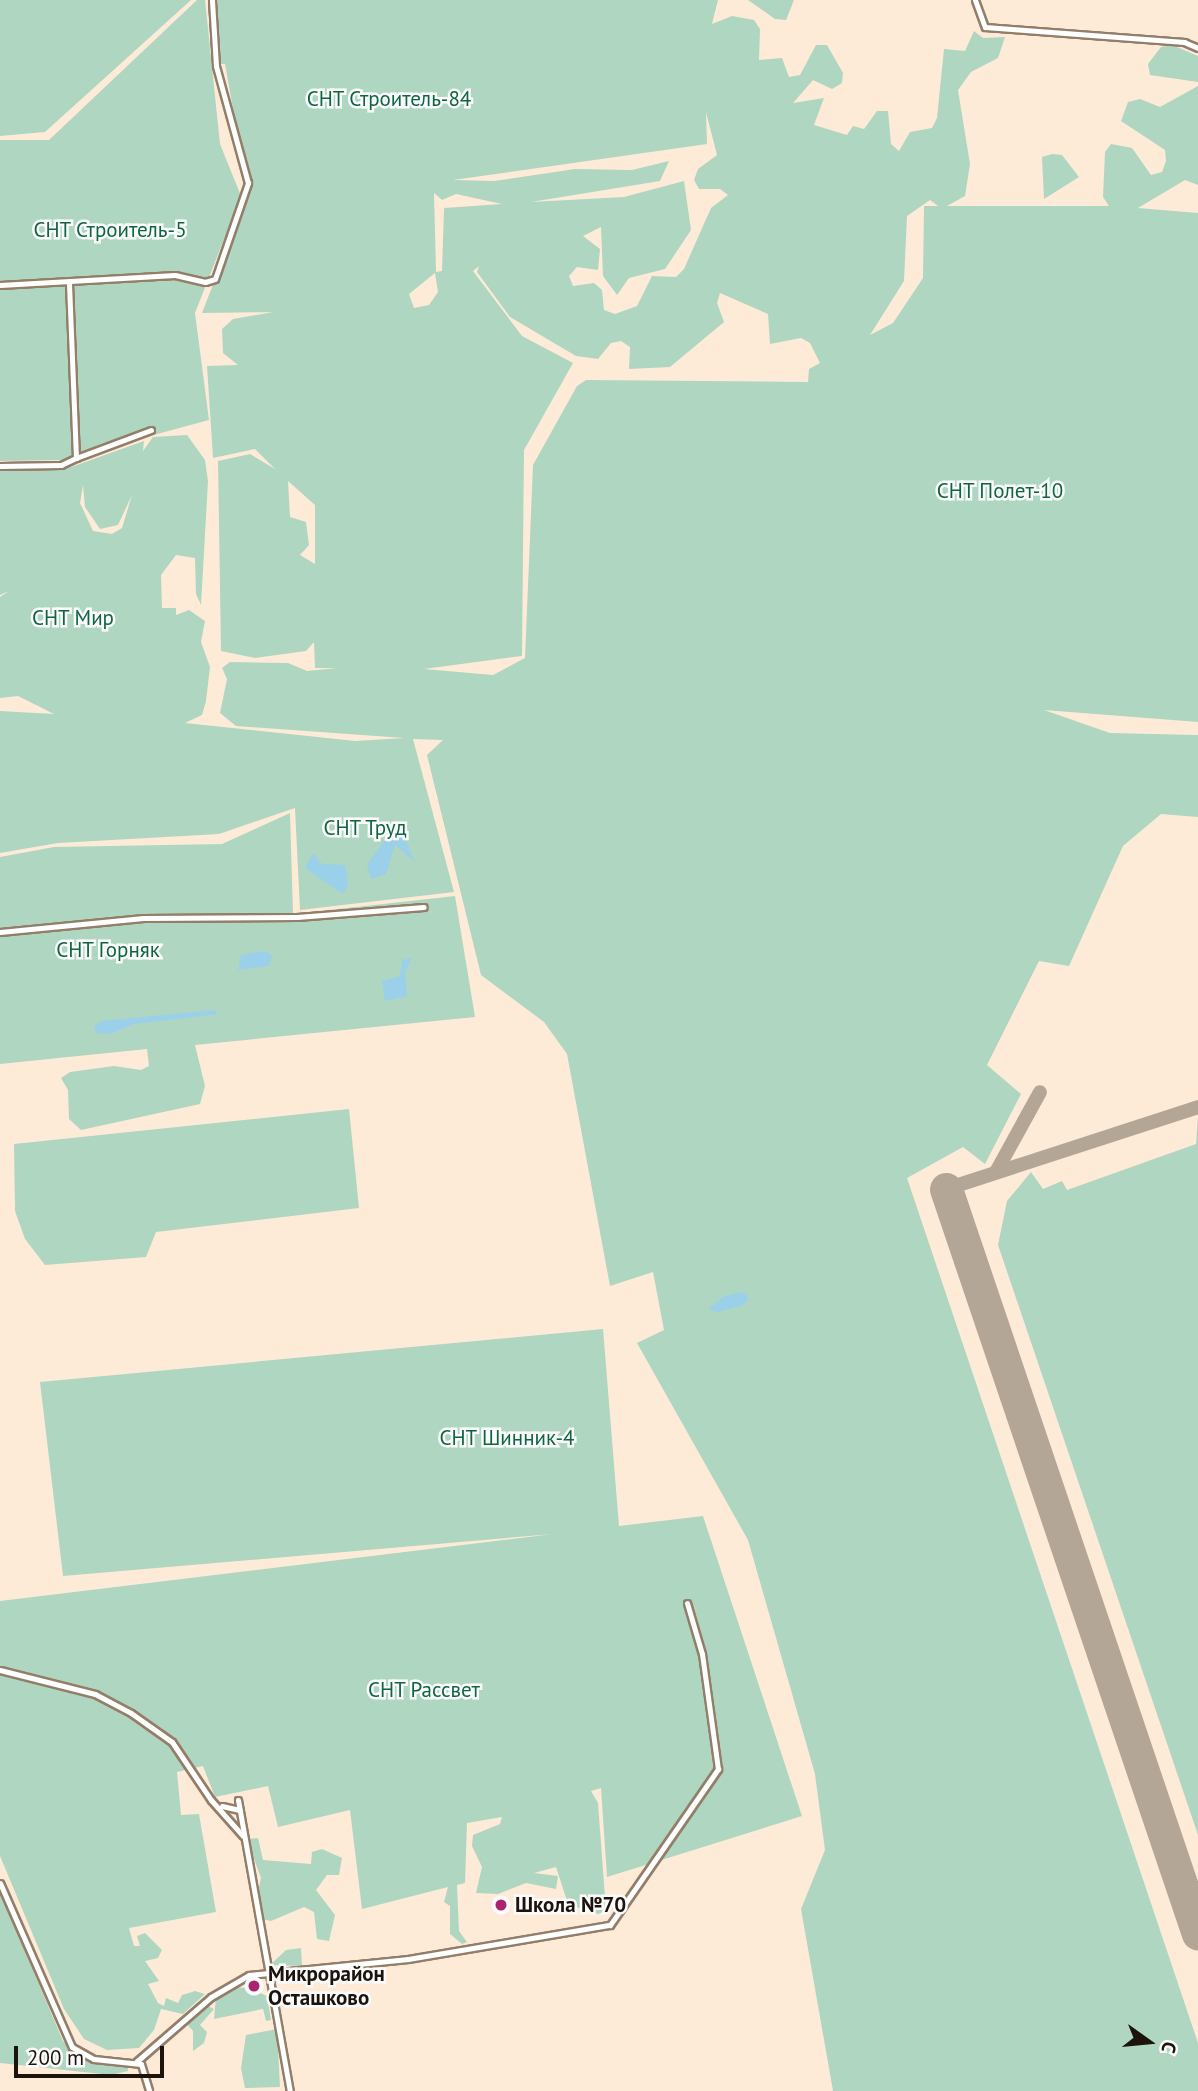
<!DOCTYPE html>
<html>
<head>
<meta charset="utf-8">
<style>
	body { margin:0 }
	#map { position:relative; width:1198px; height:2091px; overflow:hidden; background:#fdebd8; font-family:"PT Sans",sans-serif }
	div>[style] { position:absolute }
	.green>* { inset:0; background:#afd6c0 }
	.water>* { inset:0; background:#9ad0e9 }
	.taxiway>* { height:14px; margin:-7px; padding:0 7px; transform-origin:7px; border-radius:7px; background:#b4a696 }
	.runway>* { height:33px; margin:-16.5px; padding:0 16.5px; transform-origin:16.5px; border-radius:16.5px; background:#b4a696 }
	.roads { filter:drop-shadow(2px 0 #937e69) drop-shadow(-2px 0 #937e69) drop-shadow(0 2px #937e69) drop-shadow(0 -2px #937e69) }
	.minor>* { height:5px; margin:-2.5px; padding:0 2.5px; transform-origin:2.5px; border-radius:2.5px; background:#fff }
	.dots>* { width:19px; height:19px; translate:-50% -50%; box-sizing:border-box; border:4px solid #fbfbfb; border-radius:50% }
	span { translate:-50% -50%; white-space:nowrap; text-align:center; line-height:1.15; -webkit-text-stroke:5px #fbfbfb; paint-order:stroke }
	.park-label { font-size:21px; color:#0e6543 }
	.poi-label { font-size:21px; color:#1c140c; font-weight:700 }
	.left { translate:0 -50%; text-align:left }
	.north { position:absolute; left:1114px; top:2007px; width:70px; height:70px; -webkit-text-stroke:5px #fbfbfb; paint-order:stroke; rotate:105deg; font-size:19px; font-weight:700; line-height:28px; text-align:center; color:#1c140c }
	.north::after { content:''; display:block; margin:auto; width:24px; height:32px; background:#1c140c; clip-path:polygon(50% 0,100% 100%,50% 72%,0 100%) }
	.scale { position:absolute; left:14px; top:2046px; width:150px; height:32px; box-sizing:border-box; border:4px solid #1c140c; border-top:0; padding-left:9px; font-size:21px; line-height:24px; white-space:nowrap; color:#1c140c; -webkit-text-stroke:5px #fbfbfb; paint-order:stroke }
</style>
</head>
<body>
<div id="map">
	<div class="green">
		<i style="clip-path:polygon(0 0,191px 0,45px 132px,0 136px)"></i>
		<i style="clip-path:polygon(197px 0,205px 0,220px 144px,241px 196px,195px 313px,209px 420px,61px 460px,0 461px,0 140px,49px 140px)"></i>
		<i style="clip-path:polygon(evenodd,217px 0,718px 0,712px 24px,732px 16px,754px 20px,760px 29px,759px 60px,782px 58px,789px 77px,800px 75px,816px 45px,827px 45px,843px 73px,842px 83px,832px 89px,813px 80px,793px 103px,824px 98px,814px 125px,847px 135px,853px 126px,864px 129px,877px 111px,888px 111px,891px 144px,899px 151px,910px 132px,932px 128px,937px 118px,944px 49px,965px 51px,974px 31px,983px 38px,1005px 37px,998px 58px,971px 72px,958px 90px,970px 164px,965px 196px,947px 206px,1109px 206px,1103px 197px,1105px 152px,1111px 144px,1132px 148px,1151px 175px,1162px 172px,1166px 161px,1165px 150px,1121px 121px,1128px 102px,1140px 99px,1160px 107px,1198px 86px,1198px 185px,1185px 180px,1138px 208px,1198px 213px,1198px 722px,1044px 710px,1110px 733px,1198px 735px,1198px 817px,1161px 814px,1123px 846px,1069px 966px,1039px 961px,987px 1065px,1021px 1094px,985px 1164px,963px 1147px,907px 1178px,1198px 2043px,1198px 2091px,833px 2091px,801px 1909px,825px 1850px,815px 1774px,748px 1540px,637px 1343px,664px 1330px,653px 1272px,610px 1286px,567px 1054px,544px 1022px,481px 975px,427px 755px,443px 740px,413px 739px,454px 892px,300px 910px,295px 808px,219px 834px,58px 843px,0 853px,0 711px,54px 714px,18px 696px,0 698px,0 597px,9px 591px,0 595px,0 467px,63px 470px,144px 441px,143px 451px,153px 437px,187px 435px,205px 460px,208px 481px,201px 605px,196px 594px,195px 558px,176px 555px,161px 575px,162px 608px,176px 608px,176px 615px,189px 610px,205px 621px,201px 642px,210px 667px,206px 701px,202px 715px,185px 723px,355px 741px,404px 738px,236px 726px,220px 713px,227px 679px,222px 668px,230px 662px,288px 663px,307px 671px,337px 668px,315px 668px,314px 642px,306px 651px,255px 658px,221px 651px,218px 461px,250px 454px,275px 469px,255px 449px,213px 458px,207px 366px,238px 365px,223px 353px,222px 329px,233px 319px,274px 312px,202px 313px,248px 194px,225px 64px,220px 64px,217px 0,706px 112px,717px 155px,698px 169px,694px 180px,699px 189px,720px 189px,728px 195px,711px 208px,684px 269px,676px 277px,652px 276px,637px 306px,615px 314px,604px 310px,602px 290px,594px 283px,573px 286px,569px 276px,577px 267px,598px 270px,600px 249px,583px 236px,601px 227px,603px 276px,617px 295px,629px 278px,665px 269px,691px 230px,684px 181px,624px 197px,531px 202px,660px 181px,669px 161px,632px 170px,575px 169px,494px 181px,453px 180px,707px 144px,706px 112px,217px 0,434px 193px,442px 200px,456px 194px,502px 204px,444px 208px,442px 271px,436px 272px,434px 193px,217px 0,930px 200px,938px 206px,924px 206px,923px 278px,893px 323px,870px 335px,904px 281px,907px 216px,930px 200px,217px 0,479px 266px,477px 272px,510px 317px,576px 356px,598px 359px,611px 343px,621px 341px,630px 347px,629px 369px,670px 367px,724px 322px,717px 303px,720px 293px,768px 314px,770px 344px,801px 338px,810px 343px,820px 363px,809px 369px,808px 382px,586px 380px,577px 386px,533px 465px,525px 658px,493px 675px,424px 669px,522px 656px,524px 450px,573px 363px,522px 336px,473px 271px,479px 266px,217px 0,435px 273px,438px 292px,429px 305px,414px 308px,409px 294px,435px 273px,217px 0,288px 481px,315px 505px,315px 564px,300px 555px,309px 545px,306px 522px,290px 517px,288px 481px,217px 0,83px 485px,85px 507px,100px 529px,118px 525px,132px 495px,122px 528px,112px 534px,93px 531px,80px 503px,83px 485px)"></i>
		<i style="clip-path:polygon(748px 0,794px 0,786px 20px,775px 19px)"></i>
		<i style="clip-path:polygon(1172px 45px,1198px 56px,1198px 82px,1150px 75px,1148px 64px,1161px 47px)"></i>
		<i style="clip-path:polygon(1052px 154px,1062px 155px,1079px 177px,1044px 199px,1042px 157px)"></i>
		<i style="clip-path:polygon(290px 813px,293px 914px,455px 896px,475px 1017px,195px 1045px,205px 1086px,200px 1104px,81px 1130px,69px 1119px,68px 1090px,61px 1078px,70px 1072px,114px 1066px,141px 1070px,149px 1066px,147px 1049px,0 1064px,0 857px,54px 847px,222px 844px)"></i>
		<i style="clip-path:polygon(349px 1109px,359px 1208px,156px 1232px,146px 1257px,45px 1265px,25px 1239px,15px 1211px,14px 1144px)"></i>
		<i style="clip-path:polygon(1198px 1116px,1198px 1835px,998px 1245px,1007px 1201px,1031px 1172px,1043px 1189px,1062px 1181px,1067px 1190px,1196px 1144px)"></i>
		<i style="clip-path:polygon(603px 1329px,619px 1526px,703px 1516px,802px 1816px,607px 1877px,601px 1788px,591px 1791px,598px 1803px,605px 1897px,604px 1912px,597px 1914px,568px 1904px,556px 1867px,534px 1873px,558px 1876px,556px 1889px,526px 1883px,498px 1894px,476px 1893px,482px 1867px,472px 1846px,473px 1835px,500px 1824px,502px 1817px,467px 1823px,465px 1883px,457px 1885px,459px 1931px,467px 1942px,462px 1944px,450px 1934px,450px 1906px,444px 1902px,448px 1887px,362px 1909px,350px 1810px,278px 1827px,268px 1786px,215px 1797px,203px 1766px,177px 1772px,181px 1815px,199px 1814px,216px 1912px,129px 1928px,134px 1946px,140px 1946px,137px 1936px,145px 1933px,162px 1950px,158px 1958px,145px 1961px,159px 1981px,148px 1984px,158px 2003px,164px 2006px,166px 1998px,178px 2003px,182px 1995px,195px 1991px,205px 1994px,183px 2014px,161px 2009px,154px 2030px,139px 2048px,107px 2050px,84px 2039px,64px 2009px,0 1856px,0 1601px,553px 1534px,63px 1576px,40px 1382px)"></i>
		<i style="clip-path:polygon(258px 1838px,263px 1860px,311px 1864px,312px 1852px,322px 1849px,342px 1858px,339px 1875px,327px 1875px,316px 1890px,335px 1915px,329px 1941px,317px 1939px,314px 1912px,304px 1907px,271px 1921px,257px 1918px,254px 1910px,261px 1878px,247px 1839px)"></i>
		<i style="clip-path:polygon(0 1893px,63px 2041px,85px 2060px,128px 2066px,128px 2071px,111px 2075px,0 2063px)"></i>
		<i style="clip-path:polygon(301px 1948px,302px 1966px,270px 1965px,286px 1950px)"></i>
		<i style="clip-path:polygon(229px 1987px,249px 1988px,267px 1996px,271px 2020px,266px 2021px,263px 2009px,214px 2019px,216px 1997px)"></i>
		<i style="clip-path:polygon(206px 2005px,214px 2009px,200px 2025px,207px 2032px,204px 2043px,193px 2051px,193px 2031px,186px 2023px)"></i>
		<i style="clip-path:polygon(277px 2029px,280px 2087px,245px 2088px,241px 2068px,246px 2035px)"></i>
	</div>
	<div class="water">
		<i style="clip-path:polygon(398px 822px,414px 861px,395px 845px,386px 874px,371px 879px,367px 865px)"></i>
		<i style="clip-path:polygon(313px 853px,322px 864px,345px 865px,348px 885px,343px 894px,305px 868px)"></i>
		<i style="clip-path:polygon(264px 951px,272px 955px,269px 966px,238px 970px,241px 955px)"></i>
		<i style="clip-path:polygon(412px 958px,405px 972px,407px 996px,385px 1001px,382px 981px,400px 976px,402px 960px)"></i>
		<i style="clip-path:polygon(214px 1010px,218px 1014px,133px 1024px,111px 1034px,96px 1033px,94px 1027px,102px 1021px)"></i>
		<i style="clip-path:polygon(743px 1292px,749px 1299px,743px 1305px,718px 1312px,708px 1309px,725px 1296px)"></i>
	</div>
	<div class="taxiway">
		<i style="left:996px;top:1172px;width:91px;rotate:-61.2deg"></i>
		<i style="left:946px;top:1189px;width:265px;rotate:-18deg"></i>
	</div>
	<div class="runway">
		<i style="left:946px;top:1189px;width:786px;rotate:71.31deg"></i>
	</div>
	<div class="roads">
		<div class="minor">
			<i style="left:975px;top:0;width:29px;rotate:70deg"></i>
			<i style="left:985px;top:27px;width:200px;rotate:4.3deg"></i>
			<i style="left:1184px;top:42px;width:15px;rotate:23deg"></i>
			<i style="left:0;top:285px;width:175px;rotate:-3.3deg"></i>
			<i style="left:175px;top:275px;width:31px;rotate:13deg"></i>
			<i style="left:205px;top:282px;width:10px;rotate:-17deg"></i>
			<i style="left:215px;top:279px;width:102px;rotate:-71deg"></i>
			<i style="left:248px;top:183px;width:121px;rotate:-105.3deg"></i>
			<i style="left:216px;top:66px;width:66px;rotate:-93.5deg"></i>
			<i style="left:76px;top:458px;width:80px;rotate:-20.5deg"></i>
			<i style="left:0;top:466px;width:61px;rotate:-0.9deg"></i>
			<i style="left:61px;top:465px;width:17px;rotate:-25deg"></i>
			<i style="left:76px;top:458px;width:176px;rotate:-92.3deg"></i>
			<i style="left:0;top:932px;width:144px;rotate:-5.6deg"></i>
			<i style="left:143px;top:918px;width:154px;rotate:-0.4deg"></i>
			<i style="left:297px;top:917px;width:127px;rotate:-4.5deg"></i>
			<i style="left:0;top:1670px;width:98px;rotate:14.2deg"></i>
			<i style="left:95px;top:1694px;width:41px;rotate:27.8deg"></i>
			<i style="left:131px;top:1713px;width:50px;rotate:35.3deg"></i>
			<i style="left:172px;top:1742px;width:70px;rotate:56.1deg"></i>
			<i style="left:211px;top:1800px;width:48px;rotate:48.4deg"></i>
			<i style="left:238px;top:1800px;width:296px;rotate:79.9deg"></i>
			<i style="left:222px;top:1806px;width:18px;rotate:13deg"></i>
			<i style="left:0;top:1883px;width:179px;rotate:66.3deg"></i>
			<i style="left:72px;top:2047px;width:25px;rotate:29deg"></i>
			<i style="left:94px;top:2059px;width:47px;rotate:6.1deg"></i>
			<i style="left:141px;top:2064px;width:28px;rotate:73deg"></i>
			<i style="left:136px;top:2062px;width:99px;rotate:-40.9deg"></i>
			<i style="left:211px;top:1997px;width:44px;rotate:-30.1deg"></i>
			<i style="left:249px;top:1975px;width:160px;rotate:-5.7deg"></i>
			<i style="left:408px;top:1959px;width:205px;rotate:-9.6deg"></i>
			<i style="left:610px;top:1925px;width:190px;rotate:-55.3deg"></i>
			<i style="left:718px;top:1769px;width:116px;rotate:-97.9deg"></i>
			<i style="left:702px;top:1654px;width:53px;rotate:-106.4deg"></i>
		</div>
	</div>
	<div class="dots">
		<i style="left:501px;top:1905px;background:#aa256d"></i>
		<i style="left:254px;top:1986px;background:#aa256d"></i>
	</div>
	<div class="park-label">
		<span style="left:389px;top:99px">СНТ Строитель-84</span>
		<span style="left:110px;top:230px">СНТ Строитель-5</span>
		<span style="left:1000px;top:491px">СНТ Полет-10</span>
		<span style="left:73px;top:618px">СНТ Мир</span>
		<span style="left:365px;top:828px">СНТ Труд</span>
		<span style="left:108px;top:950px">СНТ Горняк</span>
		<span style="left:507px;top:1438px">СНТ Шинник-4</span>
		<span style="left:424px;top:1690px">СНТ Рассвет</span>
	</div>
	<div class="poi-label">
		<span class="left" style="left:515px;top:1905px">Школа №70</span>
		<span class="left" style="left:268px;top:1986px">Микрорайон<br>Осташково</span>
	</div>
	<div class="north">С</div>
	<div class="scale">200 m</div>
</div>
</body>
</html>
